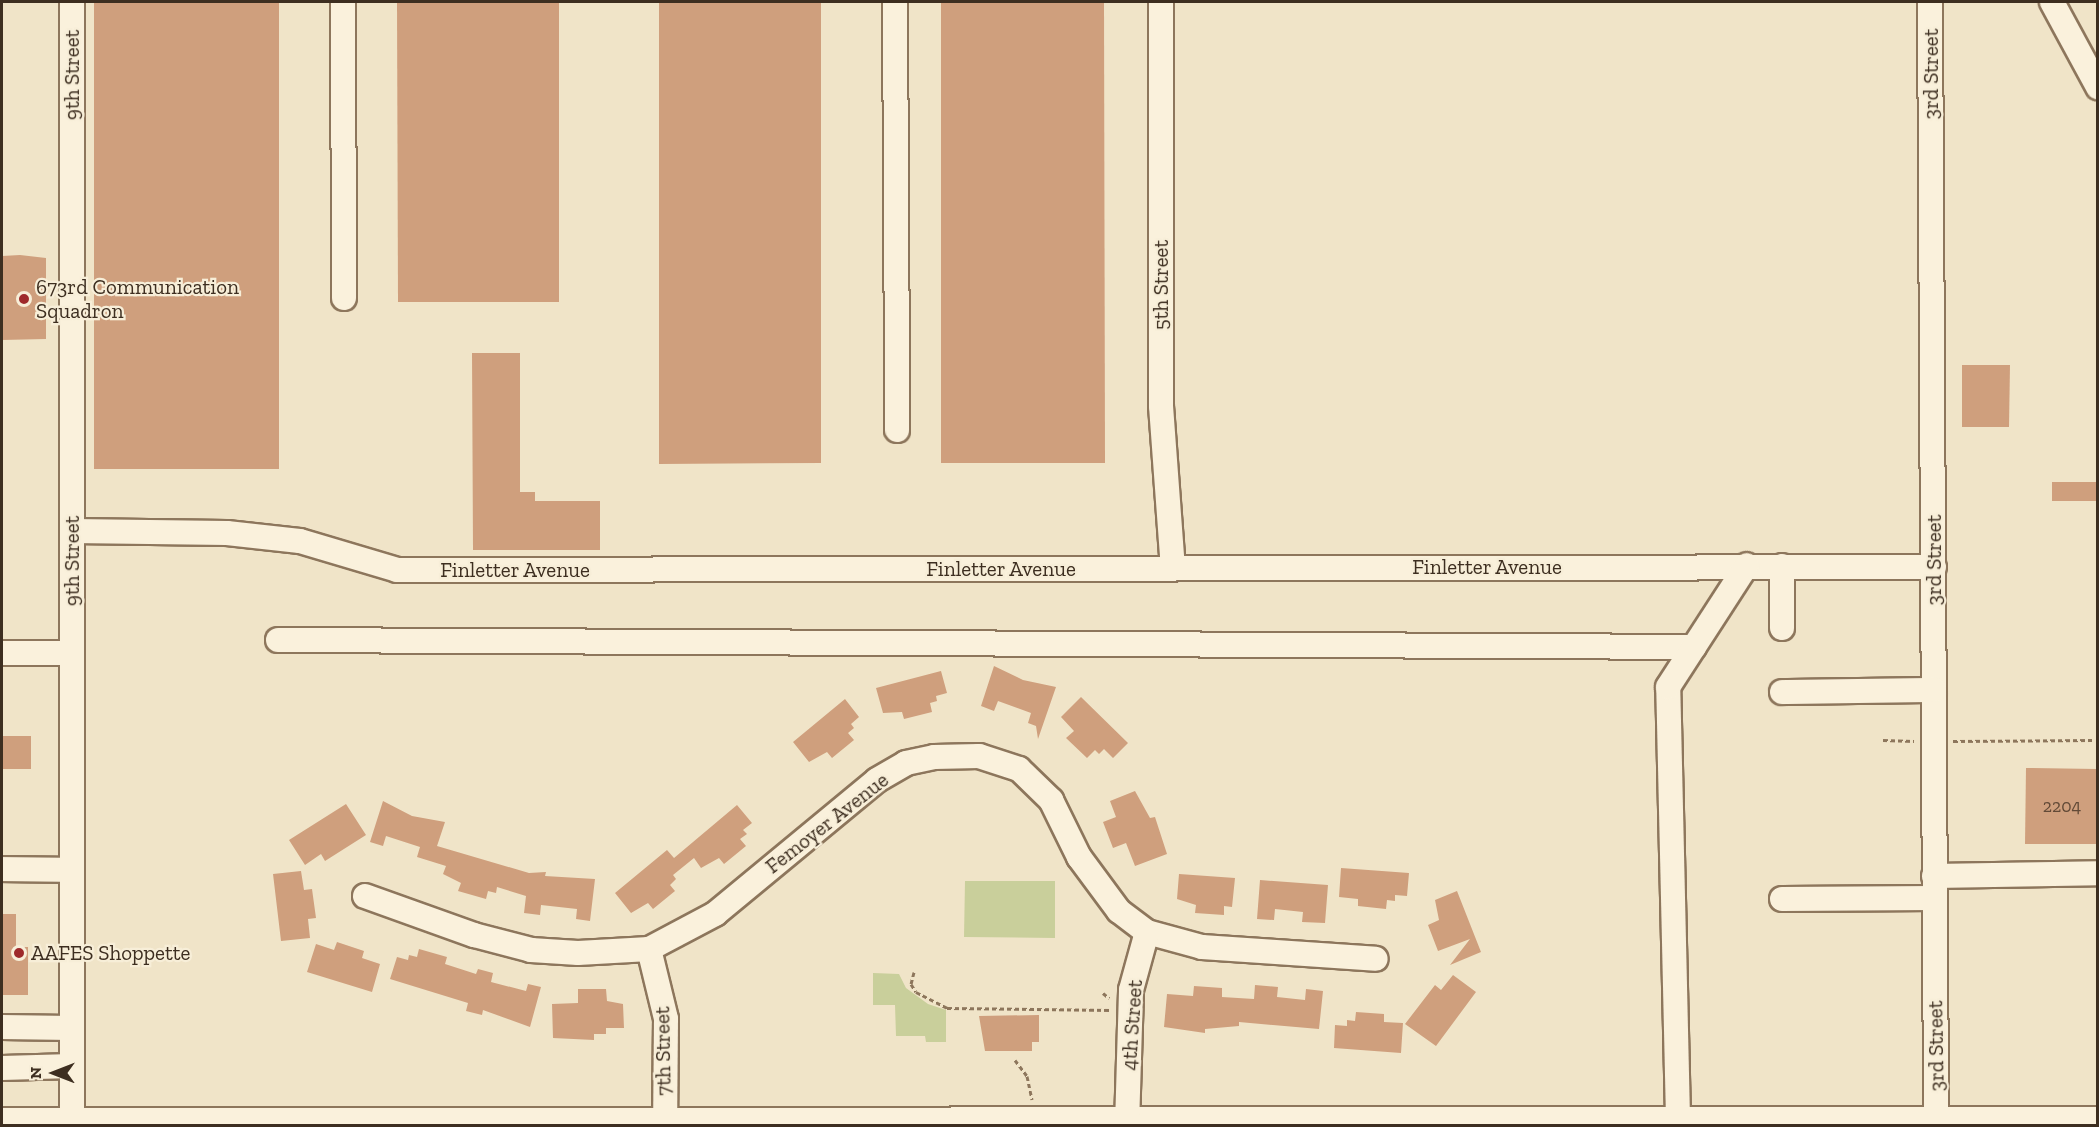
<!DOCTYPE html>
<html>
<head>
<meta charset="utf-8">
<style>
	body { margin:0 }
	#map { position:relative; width:2099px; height:1127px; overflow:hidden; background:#f0e4c8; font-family:"Zilla Slab",serif }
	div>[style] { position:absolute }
	.green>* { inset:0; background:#c9cf9b }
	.building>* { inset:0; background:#cf9f7d }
	.path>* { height:3px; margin-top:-1.5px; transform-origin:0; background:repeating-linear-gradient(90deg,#8d765c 0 4.5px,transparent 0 7.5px) }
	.roads { filter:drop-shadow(2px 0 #8d765c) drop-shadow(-2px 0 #8d765c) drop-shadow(0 2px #8d765c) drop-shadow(0 -2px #8d765c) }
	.minor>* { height:24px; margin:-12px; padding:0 12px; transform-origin:12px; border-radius:12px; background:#faf1dc }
	.dots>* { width:16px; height:16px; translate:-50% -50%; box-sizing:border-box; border:3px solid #f7eed8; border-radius:50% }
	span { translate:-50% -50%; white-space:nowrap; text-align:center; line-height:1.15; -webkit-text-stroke:4.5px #f7eed8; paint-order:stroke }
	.number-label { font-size:18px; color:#624a37 }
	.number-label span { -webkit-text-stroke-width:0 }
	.street-label { font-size:21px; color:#3d2e20 }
	.poi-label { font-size:21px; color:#3d2e20 }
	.left { translate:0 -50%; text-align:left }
	.frame { position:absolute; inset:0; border:3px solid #3d2e20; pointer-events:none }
	.north { position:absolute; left:24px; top:1043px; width:60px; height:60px; -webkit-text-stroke:4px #f7eed8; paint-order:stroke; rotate:270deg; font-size:16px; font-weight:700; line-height:24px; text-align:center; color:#3d2e20 }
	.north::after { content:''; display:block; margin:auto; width:21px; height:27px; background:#3d2e20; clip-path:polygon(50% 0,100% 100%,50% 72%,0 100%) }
</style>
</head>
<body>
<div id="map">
	<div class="green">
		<i style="clip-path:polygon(965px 881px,1055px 881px,1055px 938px,964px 937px)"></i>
		<i style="clip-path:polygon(873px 973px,899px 974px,906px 988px,928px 1004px,946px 1010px,946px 1042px,926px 1042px,925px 1036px,896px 1036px,895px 1005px,873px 1005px)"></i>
	</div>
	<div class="building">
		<i style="clip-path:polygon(94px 2px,279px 2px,279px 469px,94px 469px)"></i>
		<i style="clip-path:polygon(397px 2px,559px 2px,559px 302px,398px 302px)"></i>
		<i style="clip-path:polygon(659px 2px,821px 2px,821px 463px,659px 464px)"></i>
		<i style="clip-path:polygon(941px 2px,1104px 2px,1105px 463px,941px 463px)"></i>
		<i style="clip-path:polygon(20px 255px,46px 258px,46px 339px,2px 340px,2px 256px)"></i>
		<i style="clip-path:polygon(472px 353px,520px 353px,520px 492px,535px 492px,535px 501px,600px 501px,600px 550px,473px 550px)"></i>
		<i style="clip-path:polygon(1962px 365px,2010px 365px,2009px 427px,1962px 427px)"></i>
		<i style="clip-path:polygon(2052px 482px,2097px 482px,2097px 501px,2052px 501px)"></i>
		<i style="clip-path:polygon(994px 666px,1023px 680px,1056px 687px,1038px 739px,1036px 726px,1028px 723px,1031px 713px,998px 701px,994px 711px,981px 706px)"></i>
		<i style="clip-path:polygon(941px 671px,947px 693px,936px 696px,937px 701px,930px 703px,932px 712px,904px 719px,902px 712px,883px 713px,876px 688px)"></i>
		<i style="clip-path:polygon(1081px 697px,1128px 743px,1113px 758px,1104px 749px,1099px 754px,1095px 750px,1087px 758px,1066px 738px,1074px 731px,1061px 717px)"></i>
		<i style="clip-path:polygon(845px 699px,859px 717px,851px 724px,854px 728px,848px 733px,854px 740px,832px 758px,827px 752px,809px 762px,793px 742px)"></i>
		<i style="clip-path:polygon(2px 736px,31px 736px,31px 769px,2px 769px)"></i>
		<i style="clip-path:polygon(2026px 768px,2097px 769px,2097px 844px,2025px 844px)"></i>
		<i style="clip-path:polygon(1135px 791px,1150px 818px,1155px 817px,1167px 854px,1135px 866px,1126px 843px,1113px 848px,1103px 822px,1116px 817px,1110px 801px)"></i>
		<i style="clip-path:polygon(383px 801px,412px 816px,445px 822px,437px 846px,529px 873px,546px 872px,545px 876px,595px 879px,590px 921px,576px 919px,577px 909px,541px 905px,540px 915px,524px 913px,526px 896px,497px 887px,496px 893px,488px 891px,486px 899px,458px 891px,461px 883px,443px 874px,446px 866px,417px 857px,420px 847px,386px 836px,383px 846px,370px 842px)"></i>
		<i style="clip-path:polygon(346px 804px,366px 835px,325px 861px,321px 854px,305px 865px,289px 840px)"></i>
		<i style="clip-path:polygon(737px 805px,752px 823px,743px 830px,747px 834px,740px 839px,746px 846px,724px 864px,719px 858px,701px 868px,694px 858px,673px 875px,676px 879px,670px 885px,675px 891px,653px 909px,648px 903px,631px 913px,615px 893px,667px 850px,674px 858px)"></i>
		<i style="clip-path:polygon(1341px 868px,1409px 873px,1407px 896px,1395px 895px,1395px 901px,1387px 900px,1386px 909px,1358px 906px,1358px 899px,1339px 897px)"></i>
		<i style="clip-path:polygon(301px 871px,304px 890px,312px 889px,316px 918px,308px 919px,310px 938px,281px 941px,273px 874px)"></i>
		<i style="clip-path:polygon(1179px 874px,1235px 878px,1232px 907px,1224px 906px,1224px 915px,1195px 913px,1196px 905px,1177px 899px)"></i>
		<i style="clip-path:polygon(1260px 880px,1328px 885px,1325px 923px,1302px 922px,1303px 912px,1275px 909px,1274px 920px,1257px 919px)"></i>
		<i style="clip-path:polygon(1457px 891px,1481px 952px,1450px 965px,1470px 939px,1438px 951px,1428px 925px,1439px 920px,1435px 900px)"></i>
		<i style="clip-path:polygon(2px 914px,16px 914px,16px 947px,28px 947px,28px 995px,2px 995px)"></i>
		<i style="clip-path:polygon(337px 942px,364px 951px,362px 958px,380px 964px,372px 992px,307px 972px,316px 944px,334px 950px)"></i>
		<i style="clip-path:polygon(419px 949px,447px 957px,445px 964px,476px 974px,478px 969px,493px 973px,491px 982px,526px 991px,528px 984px,541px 987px,530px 1027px,483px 1010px,482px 1015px,466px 1011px,468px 1003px,390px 979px,397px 957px,408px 960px,409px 955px,417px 957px)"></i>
		<i style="clip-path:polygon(1453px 975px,1476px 992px,1436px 1046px,1405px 1024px,1435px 985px,1441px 990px)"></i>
		<i style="clip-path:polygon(1255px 985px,1278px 987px,1277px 997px,1305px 1000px,1306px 989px,1323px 991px,1319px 1029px,1239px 1022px,1239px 1026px,1205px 1029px,1205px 1033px,1164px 1027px,1167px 994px,1193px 996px,1194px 986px,1222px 988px,1222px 997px,1254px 999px)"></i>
		<i style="clip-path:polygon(578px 989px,606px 989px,607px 1001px,623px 1004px,624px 1028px,606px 1028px,606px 1034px,594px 1034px,594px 1040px,553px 1038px,552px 1004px,578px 1003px)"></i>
		<i style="clip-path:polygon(1356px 1012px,1384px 1014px,1384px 1022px,1403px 1023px,1401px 1053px,1334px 1048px,1335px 1025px,1347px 1026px,1347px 1020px,1355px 1021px)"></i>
		<i style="clip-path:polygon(1039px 1015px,1039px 1042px,1032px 1042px,1032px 1051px,985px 1051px,979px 1016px)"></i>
	</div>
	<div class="path">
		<i style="left:1883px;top:740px;width:31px;rotate:2deg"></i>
		<i style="left:1953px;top:741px;width:139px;rotate:-0.4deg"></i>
		<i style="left:914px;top:972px;width:12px;rotate:104deg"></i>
		<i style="left:911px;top:984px;width:9px;rotate:58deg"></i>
		<i style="left:916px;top:992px;width:35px;rotate:27deg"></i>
		<i style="left:947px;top:1008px;width:164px;rotate:0.7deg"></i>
		<i style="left:1103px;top:993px;width:8px;rotate:40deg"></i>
		<i style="left:1015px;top:1060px;width:20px;rotate:53deg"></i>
		<i style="left:1027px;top:1076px;width:24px;rotate:78deg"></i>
	</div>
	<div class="roads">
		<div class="minor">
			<i style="left:343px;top:2px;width:296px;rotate:89.8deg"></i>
			<i style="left:895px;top:2px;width:428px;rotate:89.7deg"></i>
			<i style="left:1161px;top:2px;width:404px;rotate:90deg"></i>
			<i style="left:1161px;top:406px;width:163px;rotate:85.8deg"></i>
			<i style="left:1930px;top:2px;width:1117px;rotate:89.69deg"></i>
			<i style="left:2052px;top:2px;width:97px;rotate:61.6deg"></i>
			<i style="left:72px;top:531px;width:155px;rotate:0.7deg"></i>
			<i style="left:227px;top:533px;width:73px;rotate:6.3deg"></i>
			<i style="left:300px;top:541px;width:101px;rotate:16.6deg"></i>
			<i style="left:397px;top:570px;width:1537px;rotate:-0.11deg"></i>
			<i style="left:1782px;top:628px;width:62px;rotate:-90deg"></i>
			<i style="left:278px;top:640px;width:1416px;rotate:0.28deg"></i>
			<i style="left:2px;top:653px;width:70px"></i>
			<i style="left:1782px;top:692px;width:152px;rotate:-0.8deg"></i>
			<i style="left:2px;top:869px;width:68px;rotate:0.8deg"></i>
			<i style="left:1934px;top:876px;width:164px;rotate:-1deg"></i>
			<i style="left:365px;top:896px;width:116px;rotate:19.7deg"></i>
			<i style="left:474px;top:935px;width:59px;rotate:14.7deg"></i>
			<i style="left:531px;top:950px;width:47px;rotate:3.7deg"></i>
			<i style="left:578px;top:953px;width:71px;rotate:-3.2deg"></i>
			<i style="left:649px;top:949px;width:75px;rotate:-27.9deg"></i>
			<i style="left:715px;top:914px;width:210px;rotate:-39.6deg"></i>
			<i style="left:877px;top:780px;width:34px;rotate:-30deg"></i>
			<i style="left:906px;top:763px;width:29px;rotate:-12deg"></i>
			<i style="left:934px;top:757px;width:45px;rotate:-1.3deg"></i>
			<i style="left:979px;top:756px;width:42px;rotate:18deg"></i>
			<i style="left:1019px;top:769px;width:45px;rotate:44.1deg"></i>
			<i style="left:1051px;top:800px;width:64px;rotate:63.8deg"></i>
			<i style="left:1079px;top:857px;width:67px;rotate:53.5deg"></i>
			<i style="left:1119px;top:911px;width:35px;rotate:37deg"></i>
			<i style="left:1147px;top:932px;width:57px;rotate:15.3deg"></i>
			<i style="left:1202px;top:947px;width:174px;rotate:3.9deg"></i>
			<i style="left:1782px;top:899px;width:152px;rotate:-0.4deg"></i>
			<i style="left:649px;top:949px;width:72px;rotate:76.3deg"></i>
			<i style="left:666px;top:1019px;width:107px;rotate:90.5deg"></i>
			<i style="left:2px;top:1027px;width:69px;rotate:0.8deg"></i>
			<i style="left:2px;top:1068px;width:70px;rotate:-1.6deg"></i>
			<i style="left:1678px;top:1118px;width:431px;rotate:-91.3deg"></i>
			<i style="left:1668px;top:687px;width:145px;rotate:-57.1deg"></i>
			<i style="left:2px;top:1120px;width:2096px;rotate:-0.03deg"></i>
			<i style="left:72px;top:1120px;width:1118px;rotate:-90deg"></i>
			<i style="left:1127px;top:1126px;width:136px;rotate:-88.3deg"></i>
			<i style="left:1131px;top:990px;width:60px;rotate:-74.6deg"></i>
		</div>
	</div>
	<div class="dots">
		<i style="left:24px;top:299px;background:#9e2a2b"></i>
		<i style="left:19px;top:953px;background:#9e2a2b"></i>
	</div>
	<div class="number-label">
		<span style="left:2062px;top:806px">2204</span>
	</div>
	<div class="street-label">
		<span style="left:1931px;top:74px;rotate:-90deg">3rd Street</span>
		<span style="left:72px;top:75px;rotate:-90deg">9th Street</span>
		<span style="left:1161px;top:285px;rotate:-90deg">5th Street</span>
		<span style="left:1934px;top:560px;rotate:-90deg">3rd Street</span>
		<span style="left:72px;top:561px;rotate:-90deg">9th Street</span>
		<span style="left:1487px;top:567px">Finletter Avenue</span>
		<span style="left:1001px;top:569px">Finletter Avenue</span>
		<span style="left:515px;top:570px">Finletter Avenue</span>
		<span style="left:827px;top:823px;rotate:-38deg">Femoyer Avenue</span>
		<span style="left:1132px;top:1025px;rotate:-86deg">4th Street</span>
		<span style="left:1936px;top:1046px;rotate:-91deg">3rd Street</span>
		<span style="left:663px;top:1051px;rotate:-91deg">7th Street</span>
	</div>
	<div class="poi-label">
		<span class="left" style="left:36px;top:299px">673rd Communication<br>Squadron</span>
		<span class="left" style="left:31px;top:953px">AAFES Shoppette</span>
	</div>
	<div class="frame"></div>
	<div class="north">N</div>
</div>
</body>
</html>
